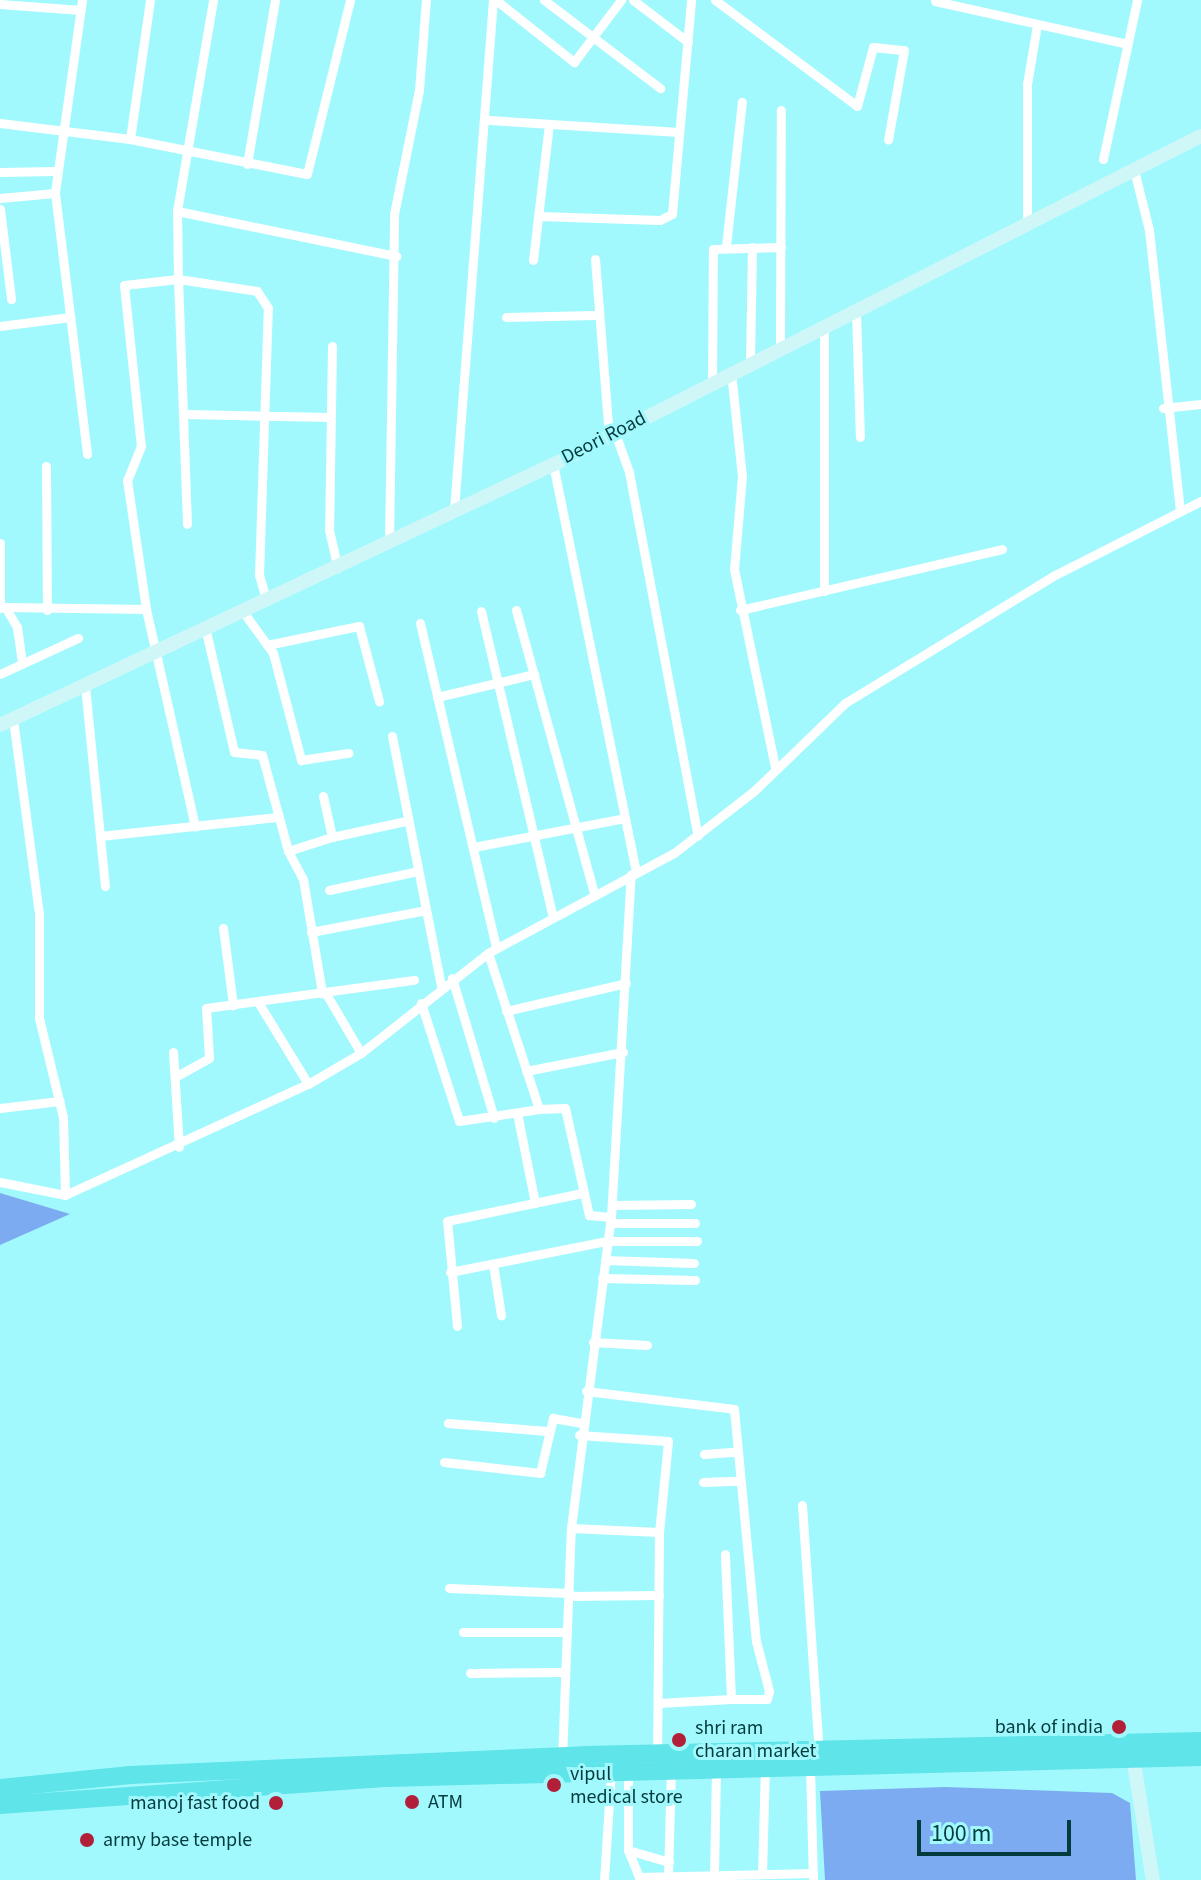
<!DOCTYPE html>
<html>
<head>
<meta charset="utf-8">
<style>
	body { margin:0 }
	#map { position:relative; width:1201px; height:1880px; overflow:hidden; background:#a2f9fd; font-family:"Source Sans 3",sans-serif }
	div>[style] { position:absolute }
	.water>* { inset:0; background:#7dabf2 }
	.street>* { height:9px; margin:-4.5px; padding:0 4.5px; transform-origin:4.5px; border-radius:4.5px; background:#fff }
	.secondary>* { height:14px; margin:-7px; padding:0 7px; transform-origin:7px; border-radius:7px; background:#cff7f8 }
	.highway>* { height:18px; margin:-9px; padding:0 9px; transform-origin:9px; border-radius:9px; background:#5ee4e9 }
	.dots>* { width:22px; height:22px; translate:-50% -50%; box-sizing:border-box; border:4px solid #a2f9fd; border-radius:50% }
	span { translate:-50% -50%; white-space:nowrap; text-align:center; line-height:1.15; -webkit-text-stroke:6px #a2f9fd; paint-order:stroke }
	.street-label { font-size:20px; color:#043b3d }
	.poi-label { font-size:20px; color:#043b3d }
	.right { translate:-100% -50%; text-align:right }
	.left { translate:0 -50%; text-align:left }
	.scale { position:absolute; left:917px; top:1820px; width:154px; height:36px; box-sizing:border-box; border:4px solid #043b3d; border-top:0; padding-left:10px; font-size:24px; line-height:28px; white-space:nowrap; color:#043b3d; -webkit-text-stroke:6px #a2f9fd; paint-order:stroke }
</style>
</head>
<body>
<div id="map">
	<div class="water">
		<i style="clip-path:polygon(0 1193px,70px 1214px,0 1245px)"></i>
		<i style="clip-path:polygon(945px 1787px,1112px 1793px,1130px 1803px,1136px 1880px,825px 1880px,820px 1791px)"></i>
	</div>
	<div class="street">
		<i style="left:82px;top:0;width:195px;rotate:98deg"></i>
		<i style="left:55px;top:193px;width:263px;rotate:83deg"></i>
		<i style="left:496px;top:0;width:100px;rotate:38.5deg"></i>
		<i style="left:574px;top:62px;width:78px;rotate:-52.8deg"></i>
		<i style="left:544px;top:0;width:146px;rotate:37.2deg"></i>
		<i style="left:633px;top:0;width:69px;rotate:37.4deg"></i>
		<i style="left:715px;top:0;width:177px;rotate:36.7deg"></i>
		<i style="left:857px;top:106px;width:61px;rotate:-74.8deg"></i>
		<i style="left:873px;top:47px;width:31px;rotate:6deg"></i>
		<i style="left:904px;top:50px;width:91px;rotate:100.1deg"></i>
		<i style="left:935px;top:1px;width:197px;rotate:12.6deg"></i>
		<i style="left:0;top:4px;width:81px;rotate:4.2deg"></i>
		<i style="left:489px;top:120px;width:190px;rotate:3.6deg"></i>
		<i style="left:0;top:123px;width:131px;rotate:7deg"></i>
		<i style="left:130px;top:139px;width:180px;rotate:11.2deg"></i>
		<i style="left:307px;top:174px;width:179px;rotate:-76.1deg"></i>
		<i style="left:130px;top:139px;width:140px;rotate:-81.8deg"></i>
		<i style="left:1103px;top:159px;width:163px;rotate:-77.9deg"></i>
		<i style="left:247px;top:164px;width:166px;rotate:-80.3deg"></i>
		<i style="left:1134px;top:170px;width:62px;rotate:76deg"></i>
		<i style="left:1149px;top:230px;width:281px;rotate:83.7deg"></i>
		<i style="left:0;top:172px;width:55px;rotate:-1deg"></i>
		<i style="left:0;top:198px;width:55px;rotate:-5.2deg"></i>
		<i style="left:0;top:209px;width:91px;rotate:83deg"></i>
		<i style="left:177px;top:211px;width:214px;rotate:-80.3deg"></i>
		<i style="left:538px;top:216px;width:122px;rotate:1.9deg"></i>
		<i style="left:660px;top:220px;width:13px;rotate:-27deg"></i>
		<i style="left:672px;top:214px;width:215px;rotate:-84.9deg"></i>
		<i style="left:1027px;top:224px;width:140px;rotate:-90deg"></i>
		<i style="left:1027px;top:84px;width:60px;rotate:-80.4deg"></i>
		<i style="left:726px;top:246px;width:145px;rotate:-83.7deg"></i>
		<i style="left:595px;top:259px;width:179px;rotate:85.5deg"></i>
		<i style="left:533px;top:260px;width:137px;rotate:-83.3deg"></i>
		<i style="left:856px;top:312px;width:125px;rotate:88.2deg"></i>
		<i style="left:506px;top:317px;width:89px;rotate:-1.3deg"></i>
		<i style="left:0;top:326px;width:71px;rotate:-7.3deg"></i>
		<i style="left:780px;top:345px;width:235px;rotate:-89.8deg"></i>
		<i style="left:332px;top:346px;width:184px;rotate:90.9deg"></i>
		<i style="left:329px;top:530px;width:39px;rotate:77deg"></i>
		<i style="left:750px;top:362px;width:115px;rotate:-89deg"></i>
		<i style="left:731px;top:372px;width:105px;rotate:84deg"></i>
		<i style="left:742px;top:476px;width:93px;rotate:94.9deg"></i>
		<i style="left:734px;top:569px;width:202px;rotate:78.3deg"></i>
		<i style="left:712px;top:382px;width:133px;rotate:-89.6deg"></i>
		<i style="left:713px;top:249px;width:68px;rotate:-1.7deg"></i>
		<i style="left:1163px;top:408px;width:38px;rotate:-6deg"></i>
		<i style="left:186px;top:414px;width:144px;rotate:1.2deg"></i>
		<i style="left:615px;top:433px;width:41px;rotate:70.3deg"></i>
		<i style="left:629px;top:472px;width:370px;rotate:79.3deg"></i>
		<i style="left:553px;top:464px;width:416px;rotate:78.5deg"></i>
		<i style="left:46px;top:466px;width:144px;rotate:89.6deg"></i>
		<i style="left:454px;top:510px;width:511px;rotate:-85.63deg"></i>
		<i style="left:187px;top:524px;width:245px;rotate:-92.1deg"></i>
		<i style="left:178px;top:279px;width:54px;rotate:173.7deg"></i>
		<i style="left:124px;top:285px;width:162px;rotate:84deg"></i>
		<i style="left:141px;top:446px;width:37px;rotate:112deg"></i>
		<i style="left:127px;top:480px;width:130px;rotate:81.6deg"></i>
		<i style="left:146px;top:609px;width:223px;rotate:77.3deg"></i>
		<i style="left:389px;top:542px;width:328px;rotate:-89.1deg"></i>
		<i style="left:394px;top:214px;width:126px;rotate:-78.6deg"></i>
		<i style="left:419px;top:90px;width:90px;rotate:-85.6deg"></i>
		<i style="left:0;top:543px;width:65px;rotate:90deg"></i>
		<i style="left:824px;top:591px;width:265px;rotate:-90deg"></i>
		<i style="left:266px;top:599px;width:25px;rotate:-106deg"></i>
		<i style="left:259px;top:575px;width:267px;rotate:-88.1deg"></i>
		<i style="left:268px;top:308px;width:20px;rotate:-123deg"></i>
		<i style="left:257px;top:291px;width:80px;rotate:-171.4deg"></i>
		<i style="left:178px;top:279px;width:68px;rotate:-90.8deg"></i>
		<i style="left:177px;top:211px;width:224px;rotate:11.6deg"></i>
		<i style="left:5px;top:607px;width:141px;rotate:0.8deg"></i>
		<i style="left:5px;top:607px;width:23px;rotate:59deg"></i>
		<i style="left:17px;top:627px;width:37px;rotate:82deg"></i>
		<i style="left:241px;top:609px;width:54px;rotate:54deg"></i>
		<i style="left:273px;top:653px;width:111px;rotate:75.3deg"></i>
		<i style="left:301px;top:760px;width:48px;rotate:-8.5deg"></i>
		<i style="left:516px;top:610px;width:294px;rotate:74.6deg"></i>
		<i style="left:740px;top:610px;width:269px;rotate:-13.1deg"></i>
		<i style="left:481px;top:611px;width:311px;rotate:76.8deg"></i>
		<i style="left:420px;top:623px;width:334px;rotate:76.8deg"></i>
		<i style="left:205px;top:627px;width:128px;rotate:76.9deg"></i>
		<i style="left:234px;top:752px;width:28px;rotate:6deg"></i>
		<i style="left:262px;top:755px;width:99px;rotate:74.8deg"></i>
		<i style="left:288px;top:851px;width:46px;rotate:-17.7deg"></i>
		<i style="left:332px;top:837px;width:42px;rotate:-102.4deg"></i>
		<i style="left:267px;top:645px;width:94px;rotate:-11.7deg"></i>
		<i style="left:359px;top:626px;width:78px;rotate:75.1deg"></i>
		<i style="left:0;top:674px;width:86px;rotate:-24.8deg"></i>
		<i style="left:85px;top:686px;width:201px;rotate:84.3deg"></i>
		<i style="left:437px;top:697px;width:100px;rotate:-13.3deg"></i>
		<i style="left:13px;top:719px;width:197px;rotate:82.4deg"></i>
		<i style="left:39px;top:914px;width:104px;rotate:90deg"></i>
		<i style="left:39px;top:1018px;width:102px;rotate:76.4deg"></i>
		<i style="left:63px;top:1117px;width:78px;rotate:88.5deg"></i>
		<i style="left:392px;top:736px;width:255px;rotate:78.9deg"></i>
		<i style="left:100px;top:836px;width:180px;rotate:-6.1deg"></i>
		<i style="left:332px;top:837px;width:76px;rotate:-12.2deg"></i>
		<i style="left:474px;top:847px;width:153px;rotate:-10.9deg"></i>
		<i style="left:288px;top:851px;width:32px;rotate:62deg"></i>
		<i style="left:303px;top:879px;width:116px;rotate:80.5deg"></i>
		<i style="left:329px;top:890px;width:87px;rotate:-12deg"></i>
		<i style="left:223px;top:928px;width:78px;rotate:82.6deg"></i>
		<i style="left:311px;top:932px;width:112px;rotate:-10.8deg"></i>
		<i style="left:488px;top:953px;width:164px;rotate:71.9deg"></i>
		<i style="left:539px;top:1109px;width:26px;rotate:-2deg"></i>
		<i style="left:565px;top:1108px;width:110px;rotate:77.4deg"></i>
		<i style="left:589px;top:1215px;width:22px;rotate:5deg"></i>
		<i style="left:452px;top:978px;width:146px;rotate:73.3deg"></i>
		<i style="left:325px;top:992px;width:71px;rotate:59.5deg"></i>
		<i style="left:258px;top:1002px;width:96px;rotate:58.6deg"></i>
		<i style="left:421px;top:1003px;width:124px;rotate:72.1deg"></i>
		<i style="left:459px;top:1121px;width:81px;rotate:-8.5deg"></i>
		<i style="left:506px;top:1011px;width:123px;rotate:-13.1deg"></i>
		<i style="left:173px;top:1052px;width:95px;rotate:86.4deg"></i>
		<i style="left:526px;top:1071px;width:99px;rotate:-11.1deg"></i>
		<i style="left:175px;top:1077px;width:39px;rotate:-29deg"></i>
		<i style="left:209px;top:1058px;width:50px;rotate:-93.4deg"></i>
		<i style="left:206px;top:1008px;width:210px;rotate:-7.7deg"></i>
		<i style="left:0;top:1108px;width:60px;rotate:-6.7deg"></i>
		<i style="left:517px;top:1113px;width:92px;rotate:78.7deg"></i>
		<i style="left:0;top:1182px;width:66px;rotate:11.3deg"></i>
		<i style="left:65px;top:1195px;width:267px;rotate:-24.6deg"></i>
		<i style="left:308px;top:1084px;width:61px;rotate:-30.3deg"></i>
		<i style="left:361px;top:1053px;width:162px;rotate:-38.2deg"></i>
		<i style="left:488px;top:953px;width:211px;rotate:-28.3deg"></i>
		<i style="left:674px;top:853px;width:101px;rotate:-37.8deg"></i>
		<i style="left:754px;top:791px;width:127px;rotate:-44deg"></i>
		<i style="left:845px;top:703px;width:246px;rotate:-31.4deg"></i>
		<i style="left:1055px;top:575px;width:164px;rotate:-26.9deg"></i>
		<i style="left:612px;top:1205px;width:79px;rotate:-0.7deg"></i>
		<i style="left:610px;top:1223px;width:85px"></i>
		<i style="left:605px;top:1260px;width:89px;rotate:1.9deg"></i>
		<i style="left:493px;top:1264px;width:52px;rotate:81.1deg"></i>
		<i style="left:450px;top:1272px;width:160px;rotate:-11.2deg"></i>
		<i style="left:607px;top:1241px;width:90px"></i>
		<i style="left:602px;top:1278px;width:93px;rotate:1.2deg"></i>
		<i style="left:457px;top:1326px;width:105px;rotate:-95.4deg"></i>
		<i style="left:447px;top:1221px;width:138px;rotate:-11.7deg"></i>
		<i style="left:593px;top:1342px;width:54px;rotate:3.2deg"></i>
		<i style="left:586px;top:1391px;width:149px;rotate:6.9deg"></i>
		<i style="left:734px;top:1409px;width:233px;rotate:84.6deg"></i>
		<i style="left:756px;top:1641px;width:52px;rotate:75.4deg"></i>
		<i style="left:769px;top:1691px;width:8px;rotate:104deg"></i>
		<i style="left:767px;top:1699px;width:36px;rotate:180deg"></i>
		<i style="left:448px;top:1423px;width:99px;rotate:4.6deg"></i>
		<i style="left:579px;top:1435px;width:89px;rotate:3.9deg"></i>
		<i style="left:668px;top:1441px;width:91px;rotate:95.6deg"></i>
		<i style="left:704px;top:1454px;width:31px;rotate:-4deg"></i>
		<i style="left:444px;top:1462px;width:97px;rotate:6.5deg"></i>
		<i style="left:540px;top:1473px;width:57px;rotate:-76.7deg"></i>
		<i style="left:553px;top:1418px;width:28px;rotate:10deg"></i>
		<i style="left:703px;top:1482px;width:34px;rotate:-2deg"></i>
		<i style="left:802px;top:1505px;width:248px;rotate:86.1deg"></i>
		<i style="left:571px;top:1528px;width:88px;rotate:2.6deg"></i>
		<i style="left:659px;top:1532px;width:222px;rotate:90.5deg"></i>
		<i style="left:449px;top:1588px;width:121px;rotate:2.4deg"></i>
		<i style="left:570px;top:1596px;width:89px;rotate:-0.6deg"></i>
		<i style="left:463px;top:1632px;width:101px"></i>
		<i style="left:470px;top:1673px;width:91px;rotate:-0.6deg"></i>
		<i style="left:658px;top:1703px;width:73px;rotate:-3.1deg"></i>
		<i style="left:731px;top:1699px;width:145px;rotate:-92.4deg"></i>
		<i style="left:562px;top:1759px;width:231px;rotate:-87.8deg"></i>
		<i style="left:571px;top:1528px;width:314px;rotate:-82.7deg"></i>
		<i style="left:611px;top:1217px;width:343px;rotate:-86.7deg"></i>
		<i style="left:810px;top:1767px;width:113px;rotate:88.5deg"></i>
		<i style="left:628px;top:1770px;width:80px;rotate:90deg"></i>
		<i style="left:628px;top:1850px;width:43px;rotate:16.3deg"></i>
		<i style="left:628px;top:1850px;width:29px;rotate:68deg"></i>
		<i style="left:639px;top:1877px;width:174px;rotate:-1.3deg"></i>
		<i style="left:714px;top:1874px;width:105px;rotate:-88.9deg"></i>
		<i style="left:762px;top:1874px;width:106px;rotate:-88.4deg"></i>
		<i style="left:668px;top:1876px;width:107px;rotate:-88.4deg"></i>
		<i style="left:604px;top:1880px;width:108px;rotate:-86.3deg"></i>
	</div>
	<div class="secondary">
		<i style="left:0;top:725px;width:627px;rotate:-25.22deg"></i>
		<i style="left:567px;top:458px;width:711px;rotate:-26.93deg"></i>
		<i style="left:1132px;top:1751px;width:131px;rotate:80.8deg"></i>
	</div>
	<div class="highway">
		<i style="left:0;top:1788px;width:131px;rotate:-5.7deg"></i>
		<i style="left:130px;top:1775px;width:455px;rotate:-2.5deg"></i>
		<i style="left:585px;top:1755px;width:616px;rotate:-1.3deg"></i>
		<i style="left:0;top:1805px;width:389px;rotate:-4deg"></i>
		<i style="left:388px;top:1778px;width:813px;rotate:-1.48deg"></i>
	</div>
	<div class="dots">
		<i style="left:1119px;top:1727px;background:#b21f38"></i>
		<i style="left:679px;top:1740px;background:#b21f38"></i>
		<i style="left:554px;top:1785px;background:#b21f38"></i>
		<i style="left:412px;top:1802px;background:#b21f38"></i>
		<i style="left:276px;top:1803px;background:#b21f38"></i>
		<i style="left:87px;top:1840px;background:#b21f38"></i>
	</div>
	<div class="street-label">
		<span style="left:604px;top:438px;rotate:-27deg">Deori Road</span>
	</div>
	<div class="poi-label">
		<span class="right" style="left:1103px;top:1727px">bank of india</span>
		<span class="left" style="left:695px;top:1740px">shri ram<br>charan market</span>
		<span class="left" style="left:570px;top:1786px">vipul<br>medical store</span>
		<span class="left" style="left:428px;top:1802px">ATM</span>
		<span class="right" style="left:260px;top:1803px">manoj fast food</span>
		<span class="left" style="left:103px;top:1840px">army base temple</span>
	</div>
	<div class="scale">100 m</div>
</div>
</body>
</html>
